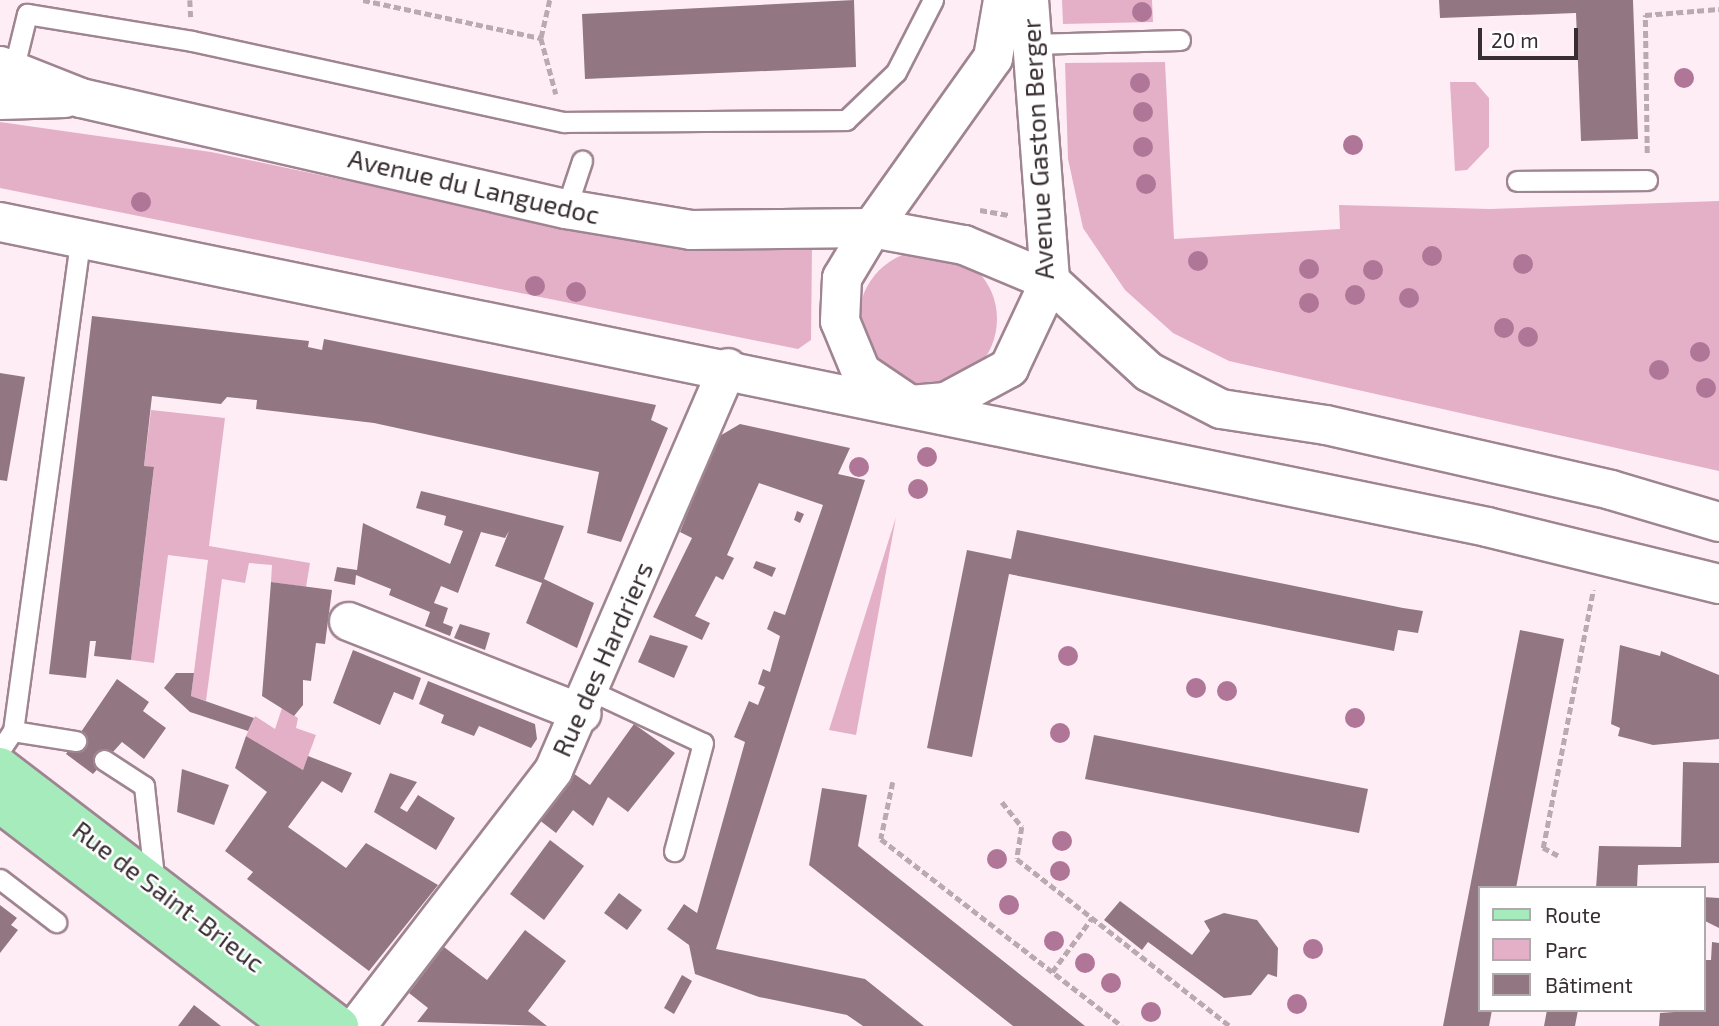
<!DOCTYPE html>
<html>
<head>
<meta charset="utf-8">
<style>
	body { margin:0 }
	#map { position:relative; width:1719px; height:1026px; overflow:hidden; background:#ffedf5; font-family:"Exo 2",sans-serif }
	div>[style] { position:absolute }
	.green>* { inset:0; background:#e4b0c8 }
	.round { border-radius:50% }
	.building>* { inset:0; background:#927783 }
	.path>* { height:4.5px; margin-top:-2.25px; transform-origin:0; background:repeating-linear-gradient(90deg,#b9a9b0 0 7px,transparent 0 10.5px) }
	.roads { filter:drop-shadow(2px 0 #9f8491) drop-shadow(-2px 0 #9f8491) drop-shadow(0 2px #9f8491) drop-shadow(0 -2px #9f8491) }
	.service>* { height:19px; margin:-9.5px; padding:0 9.5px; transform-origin:9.5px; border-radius:9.5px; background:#fff }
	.minor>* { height:37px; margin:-18.5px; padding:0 18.5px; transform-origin:18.5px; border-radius:18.5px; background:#fff }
	.tertiary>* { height:38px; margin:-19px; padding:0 19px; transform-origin:19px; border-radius:19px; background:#fff }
	.secondary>* { height:38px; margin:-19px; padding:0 19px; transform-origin:19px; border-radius:19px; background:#fff }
	.primary>* { height:38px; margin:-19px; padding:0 19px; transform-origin:19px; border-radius:19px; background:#a6ebbc }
	.trees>* { width:20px; height:20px; margin:-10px; border-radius:50%; background:#b07698 }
	span { translate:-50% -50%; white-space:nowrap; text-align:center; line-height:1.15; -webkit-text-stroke:5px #fff; paint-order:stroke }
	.street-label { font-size:26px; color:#382d32 }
	.legend { position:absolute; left:1478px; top:886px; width:228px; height:126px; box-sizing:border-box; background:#fff; border:2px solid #afabad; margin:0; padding:9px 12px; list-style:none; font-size:21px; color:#382d32 }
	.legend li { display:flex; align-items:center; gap:14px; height:35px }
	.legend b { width:35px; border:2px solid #afabad }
	.scale { position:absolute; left:1478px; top:28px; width:100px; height:32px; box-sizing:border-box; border:4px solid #382d32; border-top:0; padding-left:9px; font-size:21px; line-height:24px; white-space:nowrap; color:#382d32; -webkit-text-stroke:5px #fff; paint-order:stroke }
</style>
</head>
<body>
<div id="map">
	<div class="green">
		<i style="clip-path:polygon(1062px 0,1152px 0,1153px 22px,1063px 24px)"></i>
		<i style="clip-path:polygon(1165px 62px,1174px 239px,1340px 229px,1339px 205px,1490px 209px,1719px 201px,1719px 471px,1229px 361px,1173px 333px,1125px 290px,1083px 228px,1068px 159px,1065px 63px)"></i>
		<i style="clip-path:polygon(1450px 82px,1475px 82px,1489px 98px,1489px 147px,1467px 170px,1455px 171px)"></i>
		<i style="clip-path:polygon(0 122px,211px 152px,561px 226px,746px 251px,812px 247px,811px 340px,798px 349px,0 188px)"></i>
		<i class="round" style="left:859px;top:250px;width:138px;height:138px"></i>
		<i style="clip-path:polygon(151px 410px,225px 418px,209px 546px,310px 563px,306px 587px,271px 582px,272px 565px,249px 563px,245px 583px,222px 579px,206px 701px,191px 696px,208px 560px,168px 555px,154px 663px,131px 660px,154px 468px,144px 466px)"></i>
		<i style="clip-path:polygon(896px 517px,856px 735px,829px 730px)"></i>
		<i style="clip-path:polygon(282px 708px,298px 718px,296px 728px,316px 735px,303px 770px,246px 736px,255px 716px,275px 729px)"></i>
	</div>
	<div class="building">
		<i style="clip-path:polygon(854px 0,856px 67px,585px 79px,582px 14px)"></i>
		<i style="clip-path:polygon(1439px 0,1633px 0,1638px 139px,1581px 141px,1576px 13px,1440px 18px)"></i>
		<i style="clip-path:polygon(92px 316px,309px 341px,308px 347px,322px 350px,324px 339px,656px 405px,651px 420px,668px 428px,621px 542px,587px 533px,599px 472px,374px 423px,256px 409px,257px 400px,227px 397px,221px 404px,152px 396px,144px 466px,154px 467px,131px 660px,94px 656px,96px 641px,90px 641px,86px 678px,49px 674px)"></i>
		<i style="clip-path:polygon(0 373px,25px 377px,7px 481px,0 480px)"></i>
		<i style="clip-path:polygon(740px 424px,850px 448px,838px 474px,865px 480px,716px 949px,865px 979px,924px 1026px,863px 1026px,847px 1015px,759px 997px,695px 974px,689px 945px,667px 929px,684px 904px,697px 913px,745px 742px,734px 737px,749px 701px,758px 705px,765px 687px,758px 684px,763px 669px,770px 672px,780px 636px,767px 629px,774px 611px,785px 615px,823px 505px,759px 483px,727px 555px,734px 558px,723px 580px,716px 576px,695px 616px,710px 623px,702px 640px,653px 617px,692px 538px,680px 532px,718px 437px)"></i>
		<i style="clip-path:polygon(421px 491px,564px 526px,544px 579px,594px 603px,577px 648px,526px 623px,542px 583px,495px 566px,509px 531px,505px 538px,481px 532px,458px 593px,441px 586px,434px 603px,448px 608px,443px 623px,453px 627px,450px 636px,425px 626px,430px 612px,389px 595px,391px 589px,356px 575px,355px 585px,334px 581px,337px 567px,357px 570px,363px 523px,450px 564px,463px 531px,444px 525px,446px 516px,416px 508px)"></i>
		<i style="clip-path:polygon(797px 511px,804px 514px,800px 523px,794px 520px)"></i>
		<i style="clip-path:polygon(1017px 530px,1403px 608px,1423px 611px,1418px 633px,1398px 630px,1394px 651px,1009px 574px,972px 757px,927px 748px,967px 550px,1011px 559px)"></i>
		<i style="clip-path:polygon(756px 561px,776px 568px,772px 577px,753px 568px)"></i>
		<i style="clip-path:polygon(271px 582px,332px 590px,325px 644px,316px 643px,311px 681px,303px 680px,303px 705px,294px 716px,262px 696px)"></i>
		<i style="clip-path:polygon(460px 624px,490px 633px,485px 650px,454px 638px)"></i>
		<i style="clip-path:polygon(1520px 630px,1564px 639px,1516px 888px,1479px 888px,1479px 1010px,1492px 1010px,1489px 1026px,1443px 1026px)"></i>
		<i style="clip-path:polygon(650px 635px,688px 646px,674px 678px,638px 662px)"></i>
		<i style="clip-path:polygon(1620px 645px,1660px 656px,1661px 651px,1719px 675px,1719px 739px,1653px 745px,1618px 736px,1620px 728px,1611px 724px)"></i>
		<i style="clip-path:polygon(353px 650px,421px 678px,413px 700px,394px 692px,380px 725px,333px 703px)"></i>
		<i style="clip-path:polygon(176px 673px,194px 673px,191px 696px,254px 718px,248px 731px,190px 712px,164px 688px)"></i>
		<i style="clip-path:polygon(117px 679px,149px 702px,143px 711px,166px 728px,144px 759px,122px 742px,93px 774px,66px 754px)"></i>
		<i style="clip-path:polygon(428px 681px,535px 724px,537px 739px,531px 748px,479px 726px,474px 736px,441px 723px,444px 715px,419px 704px)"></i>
		<i style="clip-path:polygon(634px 724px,675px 753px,628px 812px,608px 797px,593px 826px,573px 810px,556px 833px,538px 819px,573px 773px,590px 785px)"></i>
		<i style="clip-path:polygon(1094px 735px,1368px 789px,1359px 833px,1085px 779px)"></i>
		<i style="clip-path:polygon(246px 736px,303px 770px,308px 756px,352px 773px,342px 793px,322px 781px,288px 827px,346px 868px,366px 843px,438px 885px,369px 971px,247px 879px,253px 872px,225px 851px,267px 792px,235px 768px)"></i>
		<i style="clip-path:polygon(1683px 762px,1719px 763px,1719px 863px,1638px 865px,1637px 888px,1596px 888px,1599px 846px,1681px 847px)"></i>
		<i style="clip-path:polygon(182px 769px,229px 785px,214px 825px,177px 812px)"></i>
		<i style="clip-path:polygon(390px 773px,417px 782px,400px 808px,407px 812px,418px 795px,455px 818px,436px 850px,374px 812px)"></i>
		<i style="clip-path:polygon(822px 788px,867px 795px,858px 846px,1085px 1026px,1013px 1026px,809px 865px)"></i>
		<i style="clip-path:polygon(550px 840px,584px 866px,544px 920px,510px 894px)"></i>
		<i style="clip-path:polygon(619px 893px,642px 910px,627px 930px,604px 913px)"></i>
		<i style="clip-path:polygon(1703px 897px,1719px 898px,1719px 928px,1703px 920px)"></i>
		<i style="clip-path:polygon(1120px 901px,1192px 955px,1210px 931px,1204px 921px,1224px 913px,1257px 920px,1278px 948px,1277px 977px,1268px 974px,1251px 995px,1224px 998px,1148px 942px,1142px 950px,1104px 920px)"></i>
		<i style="clip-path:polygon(0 905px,17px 918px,11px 925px,18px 930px,0 953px)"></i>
		<i style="clip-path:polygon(525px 930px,566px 961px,528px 1011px,547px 1026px,417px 1022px,428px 1008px,409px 993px,444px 947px,487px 980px)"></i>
		<i style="clip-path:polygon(1712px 942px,1719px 943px,1719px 1026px,1659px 1026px,1660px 1013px,1703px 1010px,1703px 960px,1711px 960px)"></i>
		<i style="clip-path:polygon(682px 975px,692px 981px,674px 1014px,664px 1008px)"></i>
		<i style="clip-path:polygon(194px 1005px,221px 1026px,178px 1026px)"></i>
		<i style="clip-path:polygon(1547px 1010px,1578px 1010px,1575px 1026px,1544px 1026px)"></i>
	</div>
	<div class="path">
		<i style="left:190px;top:0;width:17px;rotate:87deg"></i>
		<i style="left:363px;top:0;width:182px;rotate:12.1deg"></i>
		<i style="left:550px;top:0;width:39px;rotate:103deg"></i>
		<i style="left:541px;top:38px;width:58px;rotate:75deg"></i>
		<i style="left:1647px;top:153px;width:138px;rotate:-90.8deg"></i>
		<i style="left:1645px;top:15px;width:74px;rotate:-4.6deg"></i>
		<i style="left:980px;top:210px;width:29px;rotate:10deg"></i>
		<i style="left:893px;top:782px;width:58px;rotate:101.9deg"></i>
		<i style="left:881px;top:839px;width:305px;rotate:37.8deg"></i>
		<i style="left:1002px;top:802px;width:32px;rotate:51deg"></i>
		<i style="left:1022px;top:827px;width:32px;rotate:99deg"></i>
		<i style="left:1017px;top:859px;width:271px;rotate:38.1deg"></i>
		<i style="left:1558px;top:856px;width:17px;rotate:-152deg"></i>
		<i style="left:1543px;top:848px;width:263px;rotate:-79deg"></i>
		<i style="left:1052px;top:972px;width:67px;rotate:-53.5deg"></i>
	</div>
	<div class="roads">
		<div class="service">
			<i style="left:1031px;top:44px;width:149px;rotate:-1.5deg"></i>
			<i style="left:13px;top:71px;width:59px;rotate:-76.2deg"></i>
			<i style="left:27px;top:14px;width:167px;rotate:9.3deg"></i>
			<i style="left:192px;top:41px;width:381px;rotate:12.3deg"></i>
			<i style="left:564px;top:122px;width:282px;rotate:-0.4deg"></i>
			<i style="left:846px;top:120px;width:69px;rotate:-43.8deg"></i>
			<i style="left:896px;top:72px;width:81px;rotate:-62.8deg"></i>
			<i style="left:1517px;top:181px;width:130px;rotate:-0.4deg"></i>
			<i style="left:566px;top:209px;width:51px;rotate:-71.6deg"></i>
			<i style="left:591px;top:691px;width:123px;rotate:24.9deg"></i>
			<i style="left:703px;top:743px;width:112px;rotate:105deg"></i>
			<i style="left:13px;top:731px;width:64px;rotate:9deg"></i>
			<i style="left:0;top:750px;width:23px;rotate:-56deg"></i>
			<i style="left:13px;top:731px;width:500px;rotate:-82.2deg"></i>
			<i style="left:104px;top:760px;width:48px;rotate:33deg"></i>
			<i style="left:144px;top:786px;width:100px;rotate:83.7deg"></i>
			<i style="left:0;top:879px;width:71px;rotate:37.5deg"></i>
		</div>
		<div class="minor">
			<i style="left:348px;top:621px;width:251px;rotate:21.5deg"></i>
			<i style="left:356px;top:1026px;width:323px;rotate:-52.4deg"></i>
			<i style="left:553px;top:770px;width:439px;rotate:-66.6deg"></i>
		</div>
		<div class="tertiary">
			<i style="left:1029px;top:0;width:282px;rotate:85.7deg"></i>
			<i style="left:872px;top:228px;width:209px;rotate:-54.6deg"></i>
			<i style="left:993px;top:58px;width:59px;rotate:-80.2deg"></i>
		</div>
		<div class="secondary">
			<i style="left:0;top:66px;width:87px;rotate:21.6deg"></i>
			<i style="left:81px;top:98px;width:498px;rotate:12.9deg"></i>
			<i style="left:566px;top:209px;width:127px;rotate:9.5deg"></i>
			<i style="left:691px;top:230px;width:181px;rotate:-0.6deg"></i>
			<i style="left:872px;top:228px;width:94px;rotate:10.5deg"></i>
			<i style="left:964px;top:245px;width:93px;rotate:22.7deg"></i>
			<i style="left:1050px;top:281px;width:134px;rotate:42.6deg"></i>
			<i style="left:1149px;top:372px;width:81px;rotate:27.2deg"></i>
			<i style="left:1221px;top:409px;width:106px;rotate:8.7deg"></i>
			<i style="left:1326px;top:425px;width:292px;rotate:12.8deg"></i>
			<i style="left:1611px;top:490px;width:113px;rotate:16.5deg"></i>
			<i style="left:0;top:100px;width:65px;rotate:-1.8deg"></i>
			<i style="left:0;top:222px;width:1518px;rotate:11.59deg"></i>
			<i style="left:1487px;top:527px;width:239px;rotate:13.8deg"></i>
			<i style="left:872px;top:228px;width:58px;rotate:121deg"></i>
			<i style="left:842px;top:278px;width:43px;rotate:92.7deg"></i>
			<i style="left:840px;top:321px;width:55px;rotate:67.6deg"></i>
			<i style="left:861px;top:372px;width:59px;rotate:34deg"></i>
			<i style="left:910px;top:405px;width:36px;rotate:-5deg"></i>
			<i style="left:946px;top:402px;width:72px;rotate:-28.4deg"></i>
			<i style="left:1009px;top:368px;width:96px;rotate:-64.8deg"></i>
		</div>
		<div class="primary">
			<i style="left:0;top:767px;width:427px;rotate:37.4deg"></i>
			<i style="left:0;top:803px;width:367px;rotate:37.4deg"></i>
		</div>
	</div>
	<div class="trees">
		<i style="left:1142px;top:12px"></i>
		<i style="left:1684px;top:78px"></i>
		<i style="left:1140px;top:83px"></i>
		<i style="left:1143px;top:112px"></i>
		<i style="left:1353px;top:145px"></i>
		<i style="left:1143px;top:147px"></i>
		<i style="left:1146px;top:184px"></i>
		<i style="left:141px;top:202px"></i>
		<i style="left:1432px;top:256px"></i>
		<i style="left:1198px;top:261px"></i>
		<i style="left:1523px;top:264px"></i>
		<i style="left:1309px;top:269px"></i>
		<i style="left:1373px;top:270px"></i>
		<i style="left:535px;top:286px"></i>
		<i style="left:576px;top:292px"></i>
		<i style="left:1355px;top:295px"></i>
		<i style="left:1409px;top:298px"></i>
		<i style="left:1309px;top:303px"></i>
		<i style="left:1504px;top:328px"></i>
		<i style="left:1528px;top:337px"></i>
		<i style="left:1700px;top:352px"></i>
		<i style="left:1659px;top:370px"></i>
		<i style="left:1706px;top:388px"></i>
		<i style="left:927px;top:457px"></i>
		<i style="left:859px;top:467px"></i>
		<i style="left:918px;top:489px"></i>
		<i style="left:1068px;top:656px"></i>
		<i style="left:1196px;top:688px"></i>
		<i style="left:1227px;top:691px"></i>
		<i style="left:1355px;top:718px"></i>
		<i style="left:1060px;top:733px"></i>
		<i style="left:1062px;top:841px"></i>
		<i style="left:997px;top:859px"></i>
		<i style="left:1060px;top:871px"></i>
		<i style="left:1009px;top:905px"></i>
		<i style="left:1054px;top:941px"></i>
		<i style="left:1313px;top:949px"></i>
		<i style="left:1085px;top:963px"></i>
		<i style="left:1111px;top:983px"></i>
		<i style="left:1297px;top:1004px"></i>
		<i style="left:1151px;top:1012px"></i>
	</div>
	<div class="street-label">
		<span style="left:1037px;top:149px;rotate:-93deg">Avenue Gaston Berger</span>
		<span style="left:474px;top:186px;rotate:13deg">Avenue du Languedoc</span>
		<span style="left:602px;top:659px;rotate:-66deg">Rue des Hardriers</span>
		<span style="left:169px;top:896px;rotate:37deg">Rue de Saint-Brieuc</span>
	</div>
	<ul class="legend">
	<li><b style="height:9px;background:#a6ebbc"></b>Route</li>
	<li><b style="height:19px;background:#e4b0c8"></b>Parc</li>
	<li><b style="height:19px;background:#927783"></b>Bâtiment</li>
	</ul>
	<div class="scale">20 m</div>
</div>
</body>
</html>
